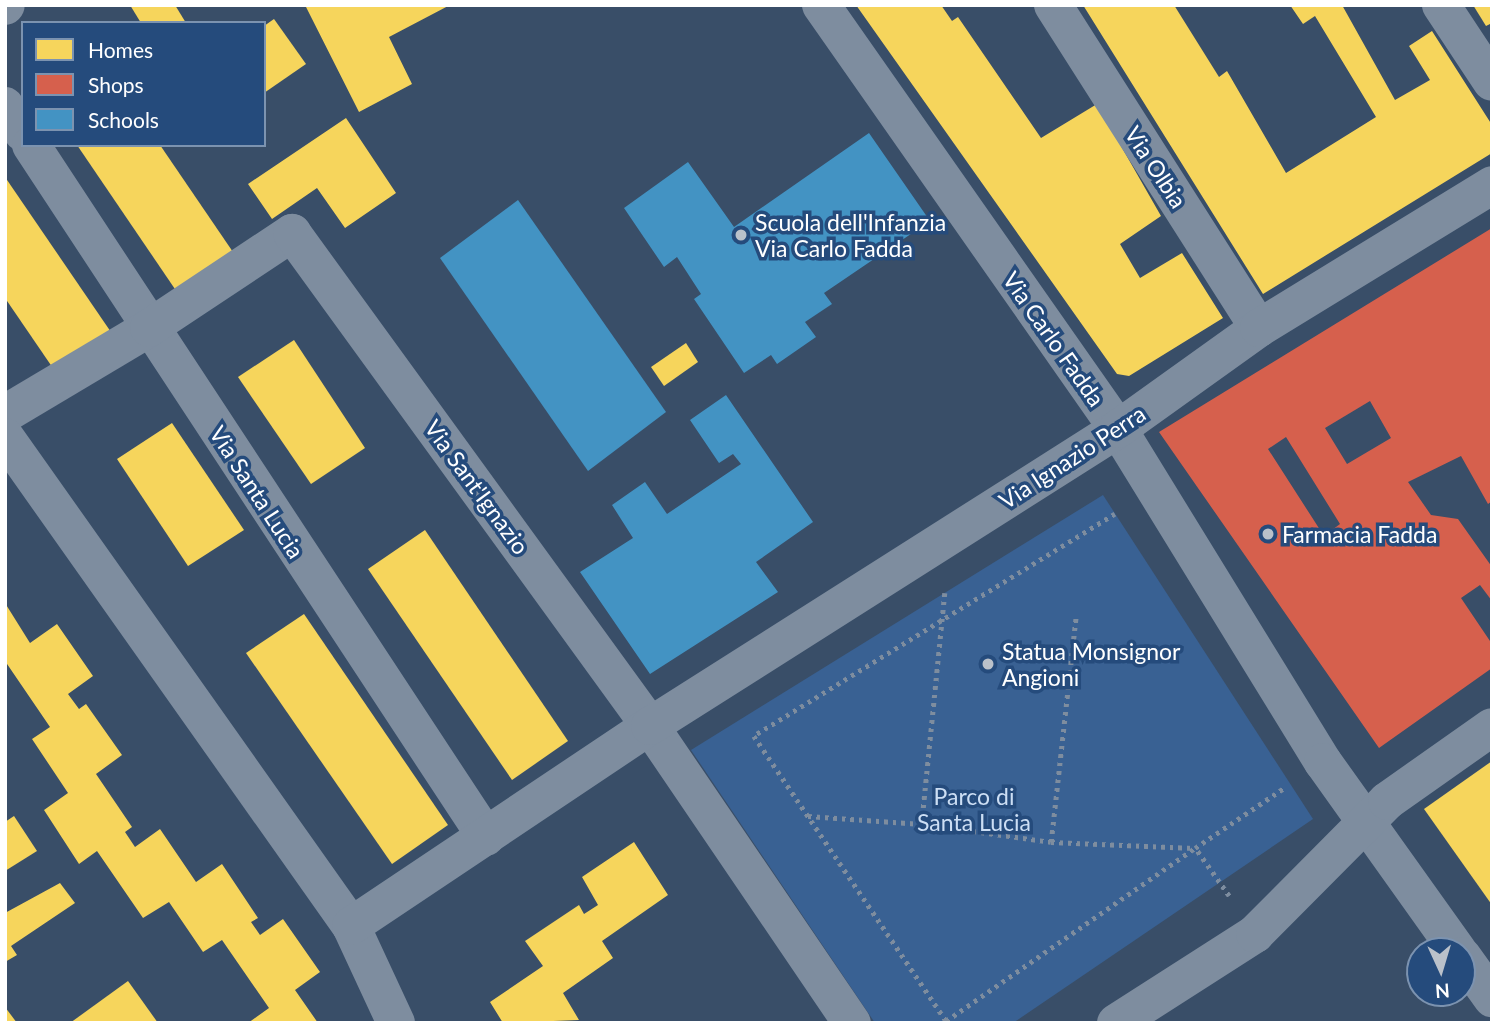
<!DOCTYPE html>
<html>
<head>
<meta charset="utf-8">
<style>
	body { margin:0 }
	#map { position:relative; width:1497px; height:1028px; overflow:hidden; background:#394e68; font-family:Lato,sans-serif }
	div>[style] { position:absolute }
	.green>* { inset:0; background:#396193 }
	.homes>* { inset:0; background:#f6d55c }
	.shops>* { inset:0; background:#d6604d }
	.schools>* { inset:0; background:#4393c3 }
	.path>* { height:4.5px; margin-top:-2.25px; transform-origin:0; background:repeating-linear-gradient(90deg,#7e8d9f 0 3.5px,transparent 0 8.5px) }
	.minor>* { height:38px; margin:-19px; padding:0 19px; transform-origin:19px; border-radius:19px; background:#7e8d9f }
	.dots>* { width:19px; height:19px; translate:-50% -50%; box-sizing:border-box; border:4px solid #254b7c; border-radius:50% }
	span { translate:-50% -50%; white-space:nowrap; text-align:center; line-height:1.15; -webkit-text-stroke:7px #254b7c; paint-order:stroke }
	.street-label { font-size:23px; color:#fff }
	.poi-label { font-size:23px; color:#fff }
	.left { translate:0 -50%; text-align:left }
	.park-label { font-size:23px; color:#ccdef4 }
	.frame { position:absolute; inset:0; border:7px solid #fff; pointer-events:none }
	.legend { position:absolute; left:21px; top:21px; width:245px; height:126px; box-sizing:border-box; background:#254b7c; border:2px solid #7c93b0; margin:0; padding:9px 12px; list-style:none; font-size:21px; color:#fff }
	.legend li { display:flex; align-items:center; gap:14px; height:35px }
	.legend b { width:35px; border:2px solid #7c93b0 }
	.north { position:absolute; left:1406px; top:937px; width:70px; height:70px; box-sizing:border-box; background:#254b7c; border:2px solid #7c93b0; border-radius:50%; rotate:176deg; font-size:19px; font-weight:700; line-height:28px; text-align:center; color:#fff }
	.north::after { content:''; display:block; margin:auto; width:24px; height:32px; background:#bac1ca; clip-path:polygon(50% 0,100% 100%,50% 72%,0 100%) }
</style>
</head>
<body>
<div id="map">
	<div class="green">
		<i style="clip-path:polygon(1103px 495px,1313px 819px,1013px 1023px,875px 1023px,691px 750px)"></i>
	</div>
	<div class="homes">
		<i style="clip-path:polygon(130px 5px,175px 5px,186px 23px,141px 23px)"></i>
		<i style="clip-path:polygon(305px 5px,450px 5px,389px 37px,412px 84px,359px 112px)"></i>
		<i style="clip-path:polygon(856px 5px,941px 5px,952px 21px,958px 17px,1041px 138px,1097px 104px,1161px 216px,1120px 244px,1140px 278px,1182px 253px,1223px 318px,1129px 376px,1117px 374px)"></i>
		<i style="clip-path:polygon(1083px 5px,1174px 5px,1219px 77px,1227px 71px,1286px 173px,1376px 117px,1315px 16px,1303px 24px,1290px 5px,1342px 5px,1395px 100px,1430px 80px,1409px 46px,1432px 31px,1492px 125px,1492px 153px,1263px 294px)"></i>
		<i style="clip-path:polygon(1473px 5px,1492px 5px,1492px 23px,1486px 26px)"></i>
		<i style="clip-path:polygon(274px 19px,306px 64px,264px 93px,264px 26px)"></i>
		<i style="clip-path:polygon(346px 118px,396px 193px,345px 228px,317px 188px,272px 219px,248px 184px)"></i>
		<i style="clip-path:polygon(77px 145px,160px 145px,235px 255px,179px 295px)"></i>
		<i style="clip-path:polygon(5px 177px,115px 338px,59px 377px,5px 298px)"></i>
		<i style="clip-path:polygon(294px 340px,365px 448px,311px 484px,238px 377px)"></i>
		<i style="clip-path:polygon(686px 343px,698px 362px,664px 386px,651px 367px)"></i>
		<i style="clip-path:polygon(172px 423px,244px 530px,188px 566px,117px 459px)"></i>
		<i style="clip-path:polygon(425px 530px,568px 741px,512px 780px,368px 569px)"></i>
		<i style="clip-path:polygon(5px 603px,30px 643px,57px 624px,93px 676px,68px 694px,79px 709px,86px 704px,122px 755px,96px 774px,132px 827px,125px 832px,135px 847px,160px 829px,196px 882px,222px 864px,258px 918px,251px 922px,260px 935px,283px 919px,320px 972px,295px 990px,318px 1023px,248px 1023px,269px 1008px,222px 940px,203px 952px,169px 902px,143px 918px,97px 851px,79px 864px,44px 810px,68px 793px,32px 739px,50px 727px,5px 661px)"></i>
		<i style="clip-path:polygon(304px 614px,448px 825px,392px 864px,246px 653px)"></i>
		<i style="clip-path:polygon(1492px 761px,1492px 905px,1424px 809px)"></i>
		<i style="clip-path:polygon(14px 816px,37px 851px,5px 871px,5px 822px)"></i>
		<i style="clip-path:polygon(634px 842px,668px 895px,602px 941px,613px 958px,563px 993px,579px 1020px,503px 1023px,490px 1002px,543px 966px,525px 941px,579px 905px,584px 914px,598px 905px,582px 877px)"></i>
		<i style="clip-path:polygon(60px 883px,75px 903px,11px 946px,17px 955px,5px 962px,5px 913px)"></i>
		<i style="clip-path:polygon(128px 981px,158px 1023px,70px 1023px)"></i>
		<i style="clip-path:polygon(5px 1007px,17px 1023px,5px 1023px)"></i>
	</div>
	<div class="shops">
		<i style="clip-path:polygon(evenodd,1492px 228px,1492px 501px,1488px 504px,1461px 456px,1408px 482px,1431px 515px,1458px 519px,1492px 567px,1492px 601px,1480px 585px,1461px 598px,1492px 644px,1492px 668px,1379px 748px,1159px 432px,1492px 228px,1370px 401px,1391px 438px,1347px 464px,1325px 428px,1370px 401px,1492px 228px,1286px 437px,1340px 524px,1324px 536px,1268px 449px,1286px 437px)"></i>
	</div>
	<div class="schools">
		<i style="clip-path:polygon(869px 133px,930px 221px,824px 293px,832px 304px,805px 322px,816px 337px,777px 364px,771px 355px,744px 373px,694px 299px,701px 294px,677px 257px,664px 267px,624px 208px,688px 162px,734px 227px)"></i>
		<i style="clip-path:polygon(518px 200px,666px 412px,588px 471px,440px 258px)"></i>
		<i style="clip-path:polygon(726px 395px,813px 522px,756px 562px,778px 592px,650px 674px,580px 572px,633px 538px,612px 505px,645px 482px,667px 514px,741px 464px,733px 454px,719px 463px,690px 420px)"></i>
	</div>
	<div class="path">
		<i style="left:1115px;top:514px;width:424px;rotate:148.4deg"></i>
		<i style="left:754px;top:736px;width:344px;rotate:56deg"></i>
		<i style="left:946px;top:1021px;width:303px;rotate:-34.8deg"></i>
		<i style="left:945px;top:593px;width:232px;rotate:95.7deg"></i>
		<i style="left:922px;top:824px;width:130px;rotate:7.9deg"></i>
		<i style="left:1051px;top:842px;width:143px;rotate:2.4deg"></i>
		<i style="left:808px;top:816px;width:114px;rotate:4deg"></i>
		<i style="left:1051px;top:842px;width:228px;rotate:-83.7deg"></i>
		<i style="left:1229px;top:896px;width:59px;rotate:-125.3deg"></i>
		<i style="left:1195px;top:848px;width:107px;rotate:-34deg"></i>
	</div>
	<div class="minor">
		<i style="left:821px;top:5px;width:518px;rotate:54.99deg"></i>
		<i style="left:1118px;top:429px;width:391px;rotate:58.4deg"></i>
		<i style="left:1323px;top:762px;width:232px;rotate:54.5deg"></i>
		<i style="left:1053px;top:5px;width:383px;rotate:57.5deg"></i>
		<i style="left:1441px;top:5px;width:92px;rotate:56.5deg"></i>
		<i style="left:5px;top:6px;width:1px;rotate:-45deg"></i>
		<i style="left:5px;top:106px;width:32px;rotate:56deg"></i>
		<i style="left:31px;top:145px;width:828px;rotate:56.67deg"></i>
		<i style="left:5px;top:414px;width:168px;rotate:-30.8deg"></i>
		<i style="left:149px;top:328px;width:172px;rotate:-33.6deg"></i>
		<i style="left:292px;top:233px;width:609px;rotate:54.01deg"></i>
		<i style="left:650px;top:726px;width:359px;rotate:55.8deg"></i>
		<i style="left:5px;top:437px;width:599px;rotate:54.72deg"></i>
		<i style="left:351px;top:926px;width:107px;rotate:65.1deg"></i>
		<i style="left:351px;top:926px;width:360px;rotate:-33.8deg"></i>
		<i style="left:650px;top:726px;width:554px;rotate:-32.4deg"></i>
		<i style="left:1118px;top:429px;width:173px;rotate:-35.6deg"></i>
		<i style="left:1259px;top:328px;width:273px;rotate:-31.5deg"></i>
		<i style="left:1462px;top:956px;width:52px;rotate:54.5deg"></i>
		<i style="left:1116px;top:1023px;width:165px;rotate:-32.6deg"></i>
		<i style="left:1255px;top:934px;width:187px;rotate:-45.2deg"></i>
		<i style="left:1387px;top:801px;width:128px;rotate:-35.2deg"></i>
	</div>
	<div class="dots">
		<i style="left:741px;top:235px;background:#bac1ca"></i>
		<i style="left:1268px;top:534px;background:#bac1ca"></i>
		<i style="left:988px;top:664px;background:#bac1ca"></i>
	</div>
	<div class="street-label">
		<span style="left:1156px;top:167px;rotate:57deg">Via Olbia</span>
		<span style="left:1054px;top:339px;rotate:55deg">Via Carlo Fadda</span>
		<span style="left:1072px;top:457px;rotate:-33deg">Via Ignazio Perra</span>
		<span style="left:477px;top:487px;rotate:54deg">Via Sant'Ignazio</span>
		<span style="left:257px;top:492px;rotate:57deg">Via Santa Lucia</span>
	</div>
	<div class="poi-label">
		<span class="left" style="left:755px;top:235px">Scuola dell'Infanzia<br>Via Carlo Fadda</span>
		<span class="left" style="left:1282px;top:534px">Farmacia Fadda</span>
		<span class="left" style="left:1002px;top:664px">Statua Monsignor<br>Angioni</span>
	</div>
	<div class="park-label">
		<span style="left:974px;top:809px">Parco di<br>Santa Lucia</span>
	</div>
	<div class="frame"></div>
	<ul class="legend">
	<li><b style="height:19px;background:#f6d55c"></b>Homes</li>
	<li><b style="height:19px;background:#d6604d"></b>Shops</li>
	<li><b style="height:19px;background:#4393c3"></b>Schools</li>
	</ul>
	<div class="north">N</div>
</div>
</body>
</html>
